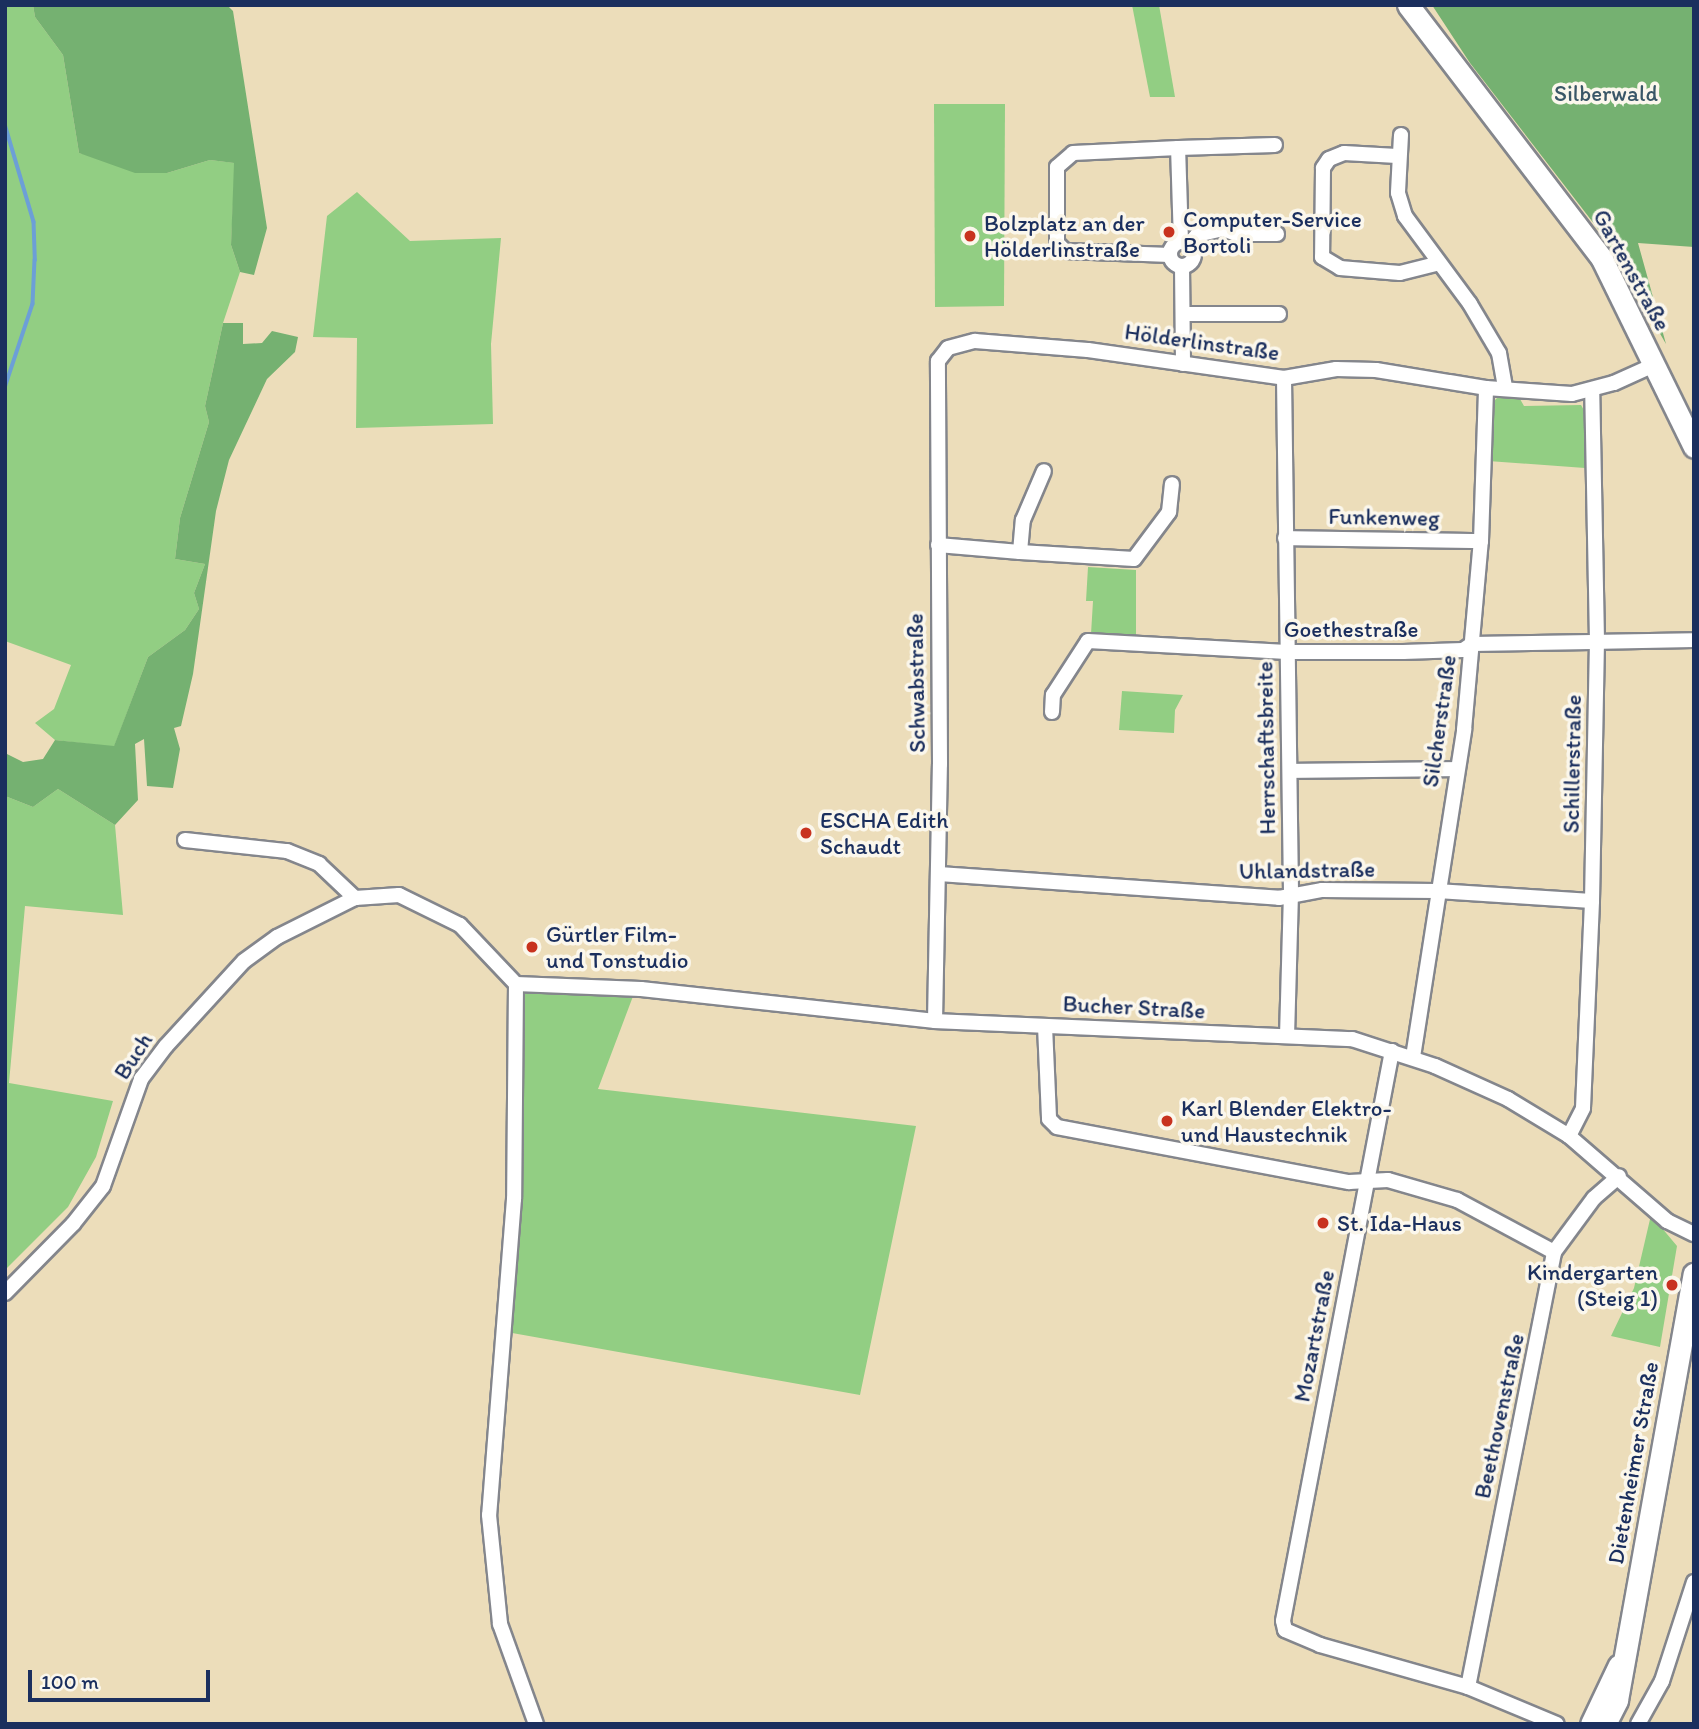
<!DOCTYPE html>
<html>
<head>
<meta charset="utf-8">
<style>
	body { margin:0 }
	#map { position:relative; width:1699px; height:1729px; overflow:hidden; background:#ecddba; font-family:Itim,sans-serif }
	div>[style] { position:absolute }
	.green>* { inset:0; background:#92ce83 }
	.forest>* { inset:0; background:#75b171 }
	.stream>* { height:3.5px; margin:-1.75px; padding:0 1.75px; transform-origin:1.75px; border-radius:1.75px; background:#6c9fd7 }
	.roads { filter:drop-shadow(2px 0 #84868c) drop-shadow(-2px 0 #84868c) drop-shadow(0 2px #84868c) drop-shadow(0 -2px #84868c) }
	.minor>* { height:14px; margin:-7px; padding:0 7px; transform-origin:7px; border-radius:7px; background:#fff }
	.minor>.ring { margin:-7px; padding:0; box-sizing:content-box; background:none; border:14px solid #fff; border-radius:50% }
	.secondary>* { height:21px; margin:-10.5px; padding:0 10.5px; transform-origin:10.5px; border-radius:10.5px; background:#fff }
	.dots>* { width:19px; height:19px; translate:-50% -50%; box-sizing:border-box; border:4px solid #fbf7ec; border-radius:50% }
	span { translate:-50% -50%; white-space:nowrap; text-align:center; line-height:1.15; -webkit-text-stroke:7px #fbf7ec; paint-order:stroke }
	.park-label { font-size:23px; color:#395767 }
	.poi-label { font-size:23px; color:#1b2f5e }
	.left { translate:0 -50%; text-align:left }
	.right { translate:-100% -50%; text-align:right }
	.street-label { font-size:23px; color:#1b2f5e }
	.frame { position:absolute; inset:0; border:7px solid #1b2f5e; pointer-events:none }
	.scale { position:absolute; left:28px; top:1670px; width:182px; height:32px; box-sizing:border-box; border:4px solid #1b2f5e; border-top:0; padding-left:9px; font-size:21px; line-height:24px; white-space:nowrap; color:#1b2f5e; -webkit-text-stroke:5px #fbf7ec; paint-order:stroke }
</style>
</head>
<body>
<div id="map">
	<div class="green">
		<i style="clip-path:polygon(5px 5px,33px 5px,35px 17px,63px 55px,79px 153px,167px 173px,210px 160px,235px 163px,231px 245px,240px 272px,223px 323px,205px 406px,209px 422px,180px 518px,175px 559px,205px 564px,194px 593px,199px 609px,185px 630px,148px 657px,114px 747px,55px 740px,35px 723px,54px 709px,71px 665px,5px 641px)"></i>
		<i style="clip-path:polygon(1132px 5px,1159px 5px,1175px 97px,1150px 97px)"></i>
		<i style="clip-path:polygon(934px 104px,1005px 104px,1004px 306px,935px 307px)"></i>
		<i style="clip-path:polygon(357px 192px,410px 241px,501px 238px,491px 344px,493px 424px,356px 428px,357px 338px,313px 337px,327px 216px)"></i>
		<i style="clip-path:polygon(1498px 397px,1520px 399px,1524px 406px,1581px 405px,1585px 412px,1585px 468px,1488px 461px,1492px 403px)"></i>
		<i style="clip-path:polygon(1088px 567px,1136px 570px,1136px 637px,1091px 634px,1093px 601px,1086px 601px)"></i>
		<i style="clip-path:polygon(1122px 691px,1183px 695px,1175px 710px,1174px 733px,1119px 730px)"></i>
		<i style="clip-path:polygon(58px 789px,115px 825px,123px 915px,25px 906px,9px 1083px,113px 1101px,96px 1157px,68px 1207px,5px 1270px,5px 796px,33px 807px)"></i>
		<i style="clip-path:polygon(520px 990px,635px 991px,598px 1089px,916px 1126px,860px 1395px,506px 1332px)"></i>
		<i style="clip-path:polygon(1651px 1215px,1677px 1246px,1660px 1347px,1611px 1336px,1634px 1288px)"></i>
	</div>
	<div class="forest">
		<i style="clip-path:polygon(33px 5px,227px 5px,233px 11px,267px 228px,254px 275px,240px 272px,231px 245px,234px 163px,210px 160px,167px 173px,135px 173px,79px 153px,63px 55px,35px 17px)"></i>
		<i style="clip-path:polygon(1432px 5px,1694px 5px,1694px 247px,1638px 243px,1666px 344px,1605px 238px,1470px 63px)"></i>
		<i style="clip-path:polygon(223px 323px,243px 323px,243px 344px,262px 343px,272px 331px,298px 337px,295px 352px,267px 379px,229px 460px,216px 511px,193px 674px,181px 726px,174px 728px,180px 749px,173px 788px,147px 786px,144px 739px,135px 744px,138px 800px,115px 825px,58px 789px,33px 807px,5px 796px,5px 753px,23px 762px,43px 759px,55px 740px,114px 746px,148px 657px,185px 630px,199px 609px,194px 593px,205px 564px,175px 559px,180px 518px,209px 422px,205px 406px)"></i>
	</div>
	<div class="stream">
		<i style="left:5px;top:124px;width:102px;rotate:73.5deg"></i>
		<i style="left:34px;top:222px;width:38px;rotate:88deg"></i>
		<i style="left:35px;top:260px;width:44px;rotate:92.6deg"></i>
		<i style="left:33px;top:304px;width:89px;rotate:108.4deg"></i>
	</div>
	<div class="roads">
		<div class="minor">
			<i style="left:1401px;top:135px;width:58px;rotate:93deg"></i>
			<i style="left:1398px;top:193px;width:24px;rotate:73deg"></i>
			<i style="left:1405px;top:216px;width:109px;rotate:53.5deg"></i>
			<i style="left:1470px;top:304px;width:57px;rotate:59.4deg"></i>
			<i style="left:1499px;top:353px;width:36px;rotate:80deg"></i>
			<i style="left:1397px;top:156px;width:53px;rotate:-176.8deg"></i>
			<i style="left:1344px;top:153px;width:16px;rotate:158deg"></i>
			<i style="left:1329px;top:159px;width:11px;rotate:124deg"></i>
			<i style="left:1323px;top:168px;width:89px;rotate:90.6deg"></i>
			<i style="left:1322px;top:257px;width:21px;rotate:31deg"></i>
			<i style="left:1340px;top:268px;width:60px;rotate:4.8deg"></i>
			<i style="left:1400px;top:273px;width:38px;rotate:-14deg"></i>
			<i style="left:1181px;top:242px;width:94px;rotate:-91.8deg"></i>
			<i style="left:1178px;top:148px;width:97px;rotate:-1.8deg"></i>
			<i class="ring" style="left:1170px;top:242px;width:10px;height:10px"></i>
			<i style="left:1189px;top:244px;width:12px;rotate:-48deg"></i>
			<i style="left:1197px;top:235px;width:27px;rotate:-13deg"></i>
			<i style="left:1223px;top:229px;width:14px;rotate:21deg"></i>
			<i style="left:1236px;top:234px;width:41px"></i>
			<i style="left:1170px;top:255px;width:105px;rotate:-177.8deg"></i>
			<i style="left:1065px;top:251px;width:11px;rotate:-135deg"></i>
			<i style="left:1057px;top:243px;width:76px;rotate:-90deg"></i>
			<i style="left:1057px;top:167px;width:21px;rotate:-41deg"></i>
			<i style="left:1073px;top:153px;width:105px;rotate:-2.7deg"></i>
			<i style="left:1182px;top:266px;width:98px;rotate:89.4deg"></i>
			<i style="left:1183px;top:314px;width:96px"></i>
			<i style="left:1284px;top:378px;width:515px;rotate:89.22deg"></i>
			<i style="left:1291px;top:893px;width:141px;rotate:91.6deg"></i>
			<i style="left:1285px;top:538px;width:196px;rotate:0.9deg"></i>
			<i style="left:938px;top:545px;width:82px;rotate:4.9deg"></i>
			<i style="left:1020px;top:552px;width:32px;rotate:-85deg"></i>
			<i style="left:1023px;top:520px;width:53px;rotate:-66.8deg"></i>
			<i style="left:1020px;top:552px;width:114px;rotate:3.5deg"></i>
			<i style="left:1134px;top:559px;width:59px;rotate:-53.3deg"></i>
			<i style="left:1169px;top:512px;width:28px;rotate:-84deg"></i>
			<i style="left:1052px;top:712px;width:17px;rotate:-87deg"></i>
			<i style="left:1053px;top:695px;width:64px;rotate:-57.1deg"></i>
			<i style="left:1088px;top:641px;width:199px;rotate:3.2deg"></i>
			<i style="left:1287px;top:652px;width:116px"></i>
			<i style="left:1403px;top:652px;width:60px;rotate:-1.9deg"></i>
			<i style="left:1463px;top:650px;width:11px;rotate:-34deg"></i>
			<i style="left:1472px;top:644px;width:222px;rotate:-1deg"></i>
			<i style="left:1290px;top:771px;width:166px;rotate:-0.7deg"></i>
			<i style="left:185px;top:840px;width:103px;rotate:6.2deg"></i>
			<i style="left:287px;top:851px;width:35px;rotate:22deg"></i>
			<i style="left:319px;top:864px;width:50px;rotate:43.4deg"></i>
			<i style="left:939px;top:874px;width:341px;rotate:4deg"></i>
			<i style="left:1279px;top:898px;width:44px;rotate:-10.5deg"></i>
			<i style="left:1322px;top:890px;width:115px;rotate:0.5deg"></i>
			<i style="left:1437px;top:891px;width:155px;rotate:3.7deg"></i>
			<i style="left:516px;top:984px;width:125px;rotate:2.3deg"></i>
			<i style="left:641px;top:989px;width:296px;rotate:6.2deg"></i>
			<i style="left:935px;top:1021px;width:417px;rotate:2.5deg"></i>
			<i style="left:1352px;top:1039px;width:87px;rotate:18deg"></i>
			<i style="left:1435px;top:1066px;width:80px;rotate:24.3deg"></i>
			<i style="left:1508px;top:1099px;width:71px;rotate:31.2deg"></i>
			<i style="left:1569px;top:1136px;width:130px;rotate:40.9deg"></i>
			<i style="left:1667px;top:1221px;width:30px;rotate:26deg"></i>
			<i style="left:516px;top:984px;width:215px;rotate:90.5deg"></i>
			<i style="left:514px;top:1199px;width:317px;rotate:94.5deg"></i>
			<i style="left:489px;top:1515px;width:110px;rotate:84.2deg"></i>
			<i style="left:500px;top:1624px;width:106px;rotate:70.2deg"></i>
			<i style="left:935px;top:1021px;width:257px;rotate:-88.9deg"></i>
			<i style="left:940px;top:764px;width:403px;rotate:-90.3deg"></i>
			<i style="left:938px;top:361px;width:16px;rotate:-52deg"></i>
			<i style="left:948px;top:348px;width:28px;rotate:-15deg"></i>
			<i style="left:975px;top:341px;width:113px;rotate:4.6deg"></i>
			<i style="left:1088px;top:350px;width:198px;rotate:8.1deg"></i>
			<i style="left:1284px;top:378px;width:53px;rotate:-9.8deg"></i>
			<i style="left:1336px;top:369px;width:40px;rotate:1.4deg"></i>
			<i style="left:1376px;top:370px;width:111px;rotate:9.3deg"></i>
			<i style="left:1486px;top:388px;width:86px;rotate:4deg"></i>
			<i style="left:1572px;top:394px;width:43px;rotate:-14.7deg"></i>
			<i style="left:1614px;top:383px;width:44px;rotate:-24.2deg"></i>
			<i style="left:1045px;top:1026px;width:93px;rotate:87.5deg"></i>
			<i style="left:1049px;top:1119px;width:11px;rotate:45deg"></i>
			<i style="left:1057px;top:1127px;width:297px;rotate:10.7deg"></i>
			<i style="left:1349px;top:1182px;width:39px;rotate:-3deg"></i>
			<i style="left:1388px;top:1180px;width:72px;rotate:16.2deg"></i>
			<i style="left:1457px;top:1200px;width:110px;rotate:28.2deg"></i>
			<i style="left:1392px;top:1051px;width:580px;rotate:100.83deg"></i>
			<i style="left:1283px;top:1621px;width:9px;rotate:77deg"></i>
			<i style="left:1285px;top:1630px;width:38px;rotate:23deg"></i>
			<i style="left:1320px;top:1645px;width:154px;rotate:15.8deg"></i>
			<i style="left:1468px;top:1687px;width:96px;rotate:22.6deg"></i>
			<i style="left:1413px;top:1057px;width:331px;rotate:-81.1deg"></i>
			<i style="left:1464px;top:730px;width:190px;rotate:-84.9deg"></i>
			<i style="left:1481px;top:541px;width:153px;rotate:-88.1deg"></i>
			<i style="left:1569px;top:1136px;width:31px;rotate:-63deg"></i>
			<i style="left:1583px;top:1108px;width:207px;rotate:-87.5deg"></i>
			<i style="left:1592px;top:901px;width:260px;rotate:-88.9deg"></i>
			<i style="left:1597px;top:641px;width:251px;rotate:-91.1deg"></i>
			<i style="left:5px;top:1293px;width:97px;rotate:-45.4deg"></i>
			<i style="left:73px;top:1224px;width:48px;rotate:-51.7deg"></i>
			<i style="left:103px;top:1186px;width:114px;rotate:-70.4deg"></i>
			<i style="left:141px;top:1079px;width:41px;rotate:-52.9deg"></i>
			<i style="left:166px;top:1046px;width:115px;rotate:-47.5deg"></i>
			<i style="left:244px;top:961px;width:41px;rotate:-36deg"></i>
			<i style="left:277px;top:937px;width:87px;rotate:-26.6deg"></i>
			<i style="left:355px;top:898px;width:44px;rotate:-3.9deg"></i>
			<i style="left:399px;top:895px;width:68px;rotate:26.2deg"></i>
			<i style="left:460px;top:925px;width:81px;rotate:46.5deg"></i>
			<i style="left:1468px;top:1687px;width:443px;rotate:-78.8deg"></i>
			<i style="left:1554px;top:1252px;width:67px;rotate:-53.5deg"></i>
			<i style="left:1594px;top:1198px;width:33px;rotate:-41deg"></i>
			<i style="left:1638px;top:1724px;width:49px;rotate:-60.8deg"></i>
			<i style="left:1662px;top:1681px;width:104px;rotate:-72.1deg"></i>
		</div>
		<div class="secondary">
			<i style="left:1408px;top:5px;width:320px;rotate:52.6deg"></i>
			<i style="left:1602px;top:259px;width:209px;rotate:63.9deg"></i>
			<i style="left:1591px;top:1724px;width:65px;rotate:-64.6deg"></i>
			<i style="left:1605px;top:1724px;width:27px;rotate:-63deg"></i>
			<i style="left:1617px;top:1700px;width:433px;rotate:-79.8deg"></i>
		</div>
	</div>
	<div class="dots">
		<i style="left:1169px;top:232px;background:#c8321e"></i>
		<i style="left:970px;top:236px;background:#c8321e"></i>
		<i style="left:806px;top:833px;background:#c8321e"></i>
		<i style="left:532px;top:947px;background:#c8321e"></i>
		<i style="left:1167px;top:1121px;background:#c8321e"></i>
		<i style="left:1323px;top:1223px;background:#c8321e"></i>
		<i style="left:1672px;top:1285px;background:#c8321e"></i>
	</div>
	<div class="park-label">
		<span style="left:1606px;top:93px">Silberwald</span>
	</div>
	<div class="poi-label">
		<span class="left" style="left:1183px;top:232px">Computer-Service<br>Bortoli</span>
		<span class="left" style="left:984px;top:236px">Bolzplatz an der<br>Hölderlinstraße</span>
		<span class="left" style="left:820px;top:833px">ESCHA Edith<br>Schaudt</span>
		<span class="left" style="left:546px;top:947px">Gürtler Film-<br>und Tonstudio</span>
		<span class="left" style="left:1181px;top:1121px">Karl Blender Elektro-<br>und Haustechnik</span>
		<span class="left" style="left:1337px;top:1223px">St. Ida-Haus</span>
		<span class="right" style="left:1658px;top:1285px">Kindergarten<br>(Steig 1)</span>
	</div>
	<div class="street-label">
		<span style="left:1632px;top:270px;rotate:61deg">Gartenstraße</span>
		<span style="left:1202px;top:342px;rotate:8deg">Hölderlinstraße</span>
		<span style="left:1384px;top:517px;rotate:1deg">Funkenweg</span>
		<span style="left:1351px;top:629px">Goethestraße</span>
		<span style="left:916px;top:683px;rotate:-91deg">Schwabstraße</span>
		<span style="left:1439px;top:721px;rotate:-82deg">Silcherstraße</span>
		<span style="left:1266px;top:748px;rotate:-91deg">Herrschaftsbreite</span>
		<span style="left:1572px;top:764px;rotate:-89deg">Schillerstraße</span>
		<span style="left:1307px;top:870px;rotate:-1deg">Uhlandstraße</span>
		<span style="left:1134px;top:1007px;rotate:3deg">Bucher Straße</span>
		<span style="left:133px;top:1056px;rotate:-57deg">Buch</span>
		<span style="left:1314px;top:1336px;rotate:-79deg">Mozartstraße</span>
		<span style="left:1499px;top:1416px;rotate:-78deg">Beethovenstraße</span>
		<span style="left:1633px;top:1463px;rotate:-80deg">Dietenheimer Straße</span>
	</div>
	<div class="frame"></div>
	<div class="scale">100 m</div>
</div>
</body>
</html>
